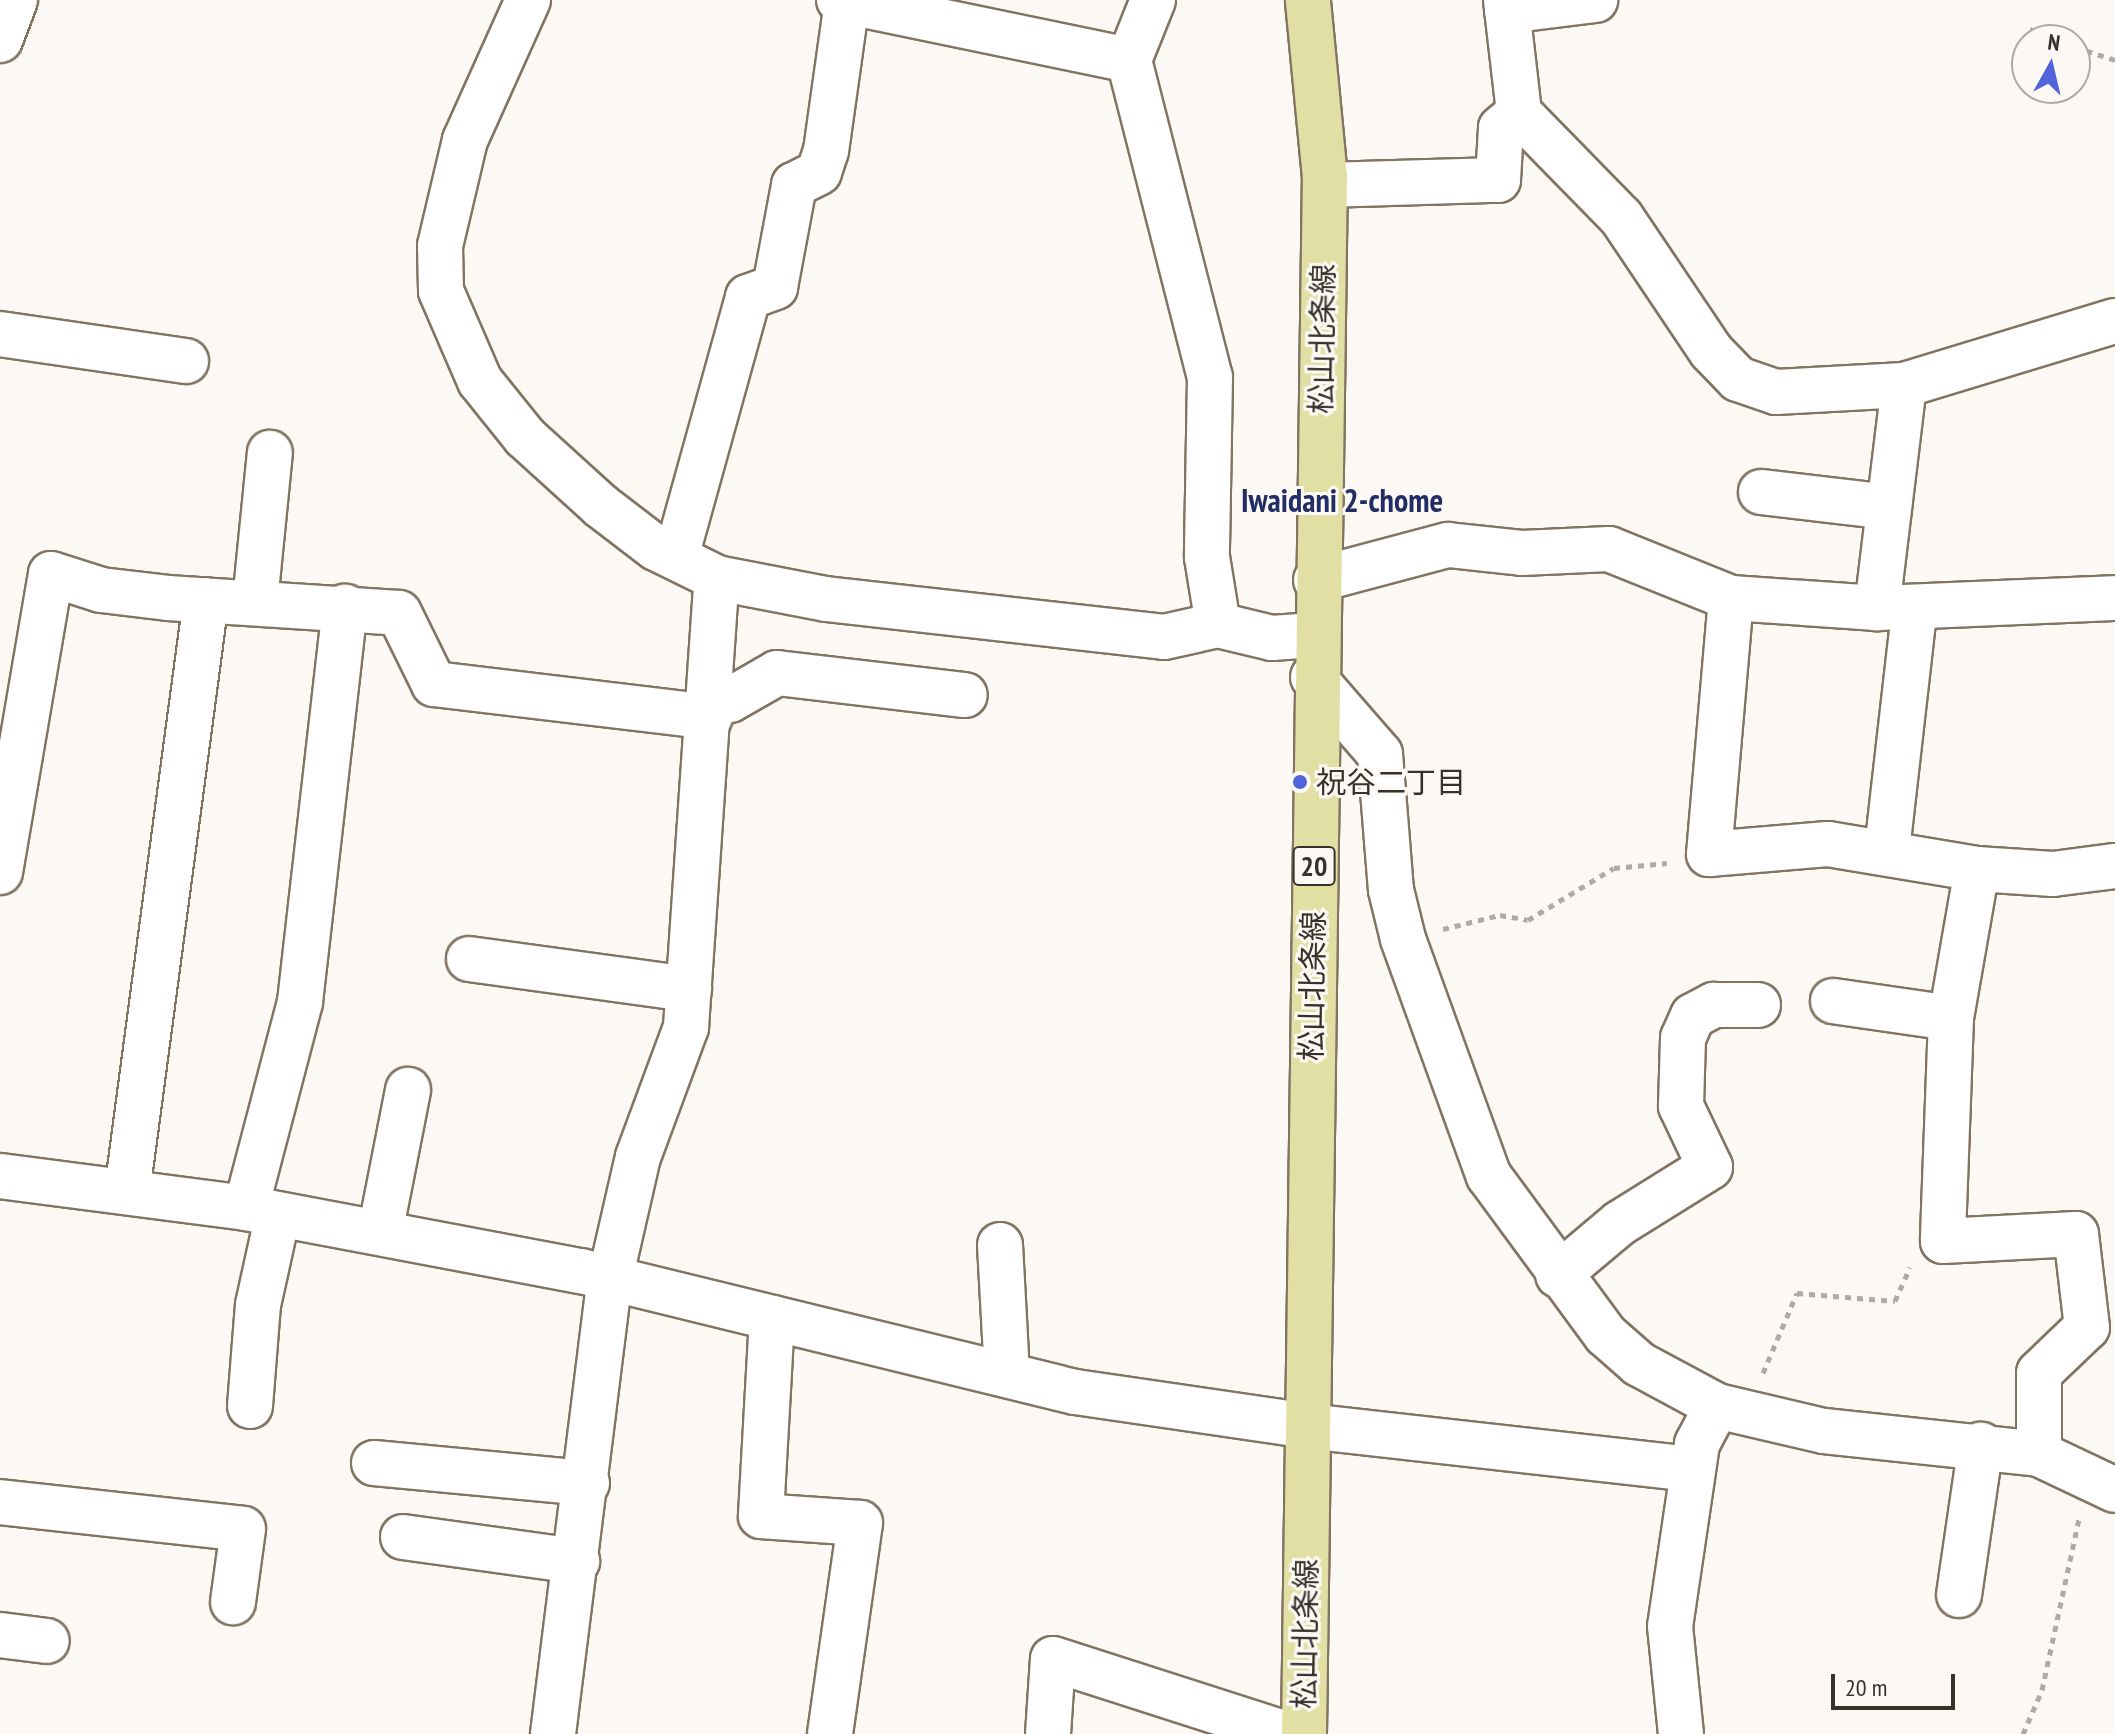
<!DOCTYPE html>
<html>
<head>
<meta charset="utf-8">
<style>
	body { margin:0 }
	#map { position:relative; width:2115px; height:1734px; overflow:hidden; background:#fcf9f5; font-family:"PT Sans Narrow","Noto Sans JP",sans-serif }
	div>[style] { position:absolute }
	.path>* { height:5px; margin-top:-2.5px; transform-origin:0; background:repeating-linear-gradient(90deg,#aeaaa4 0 6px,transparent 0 12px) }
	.roads { filter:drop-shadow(2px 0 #837462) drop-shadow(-2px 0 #837462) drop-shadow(0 2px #837462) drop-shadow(0 -2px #837462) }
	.minor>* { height:44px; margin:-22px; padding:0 22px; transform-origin:22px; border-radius:22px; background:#fff }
	.major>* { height:44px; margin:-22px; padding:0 22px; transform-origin:22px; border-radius:22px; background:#e2dfa4 }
	.dots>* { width:22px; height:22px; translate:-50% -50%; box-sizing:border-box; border:4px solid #fcf9f5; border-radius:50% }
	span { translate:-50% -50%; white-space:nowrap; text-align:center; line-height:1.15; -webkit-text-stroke:6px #fcf9f5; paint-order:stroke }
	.shield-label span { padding:2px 6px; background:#fcf9f5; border:2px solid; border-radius:6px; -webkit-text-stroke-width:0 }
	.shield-label { font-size:28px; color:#373129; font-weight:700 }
	.street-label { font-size:30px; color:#373129 }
	.poi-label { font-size:30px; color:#373129 }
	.left { translate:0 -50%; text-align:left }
	.neighbourhood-label { font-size:32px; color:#222c65; font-weight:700 }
	.north { position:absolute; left:2011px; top:24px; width:80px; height:80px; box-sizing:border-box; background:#fcf9f5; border:2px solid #ada9a3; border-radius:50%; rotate:8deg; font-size:22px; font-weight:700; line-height:32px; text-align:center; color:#373129 }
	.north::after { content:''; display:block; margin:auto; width:28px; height:36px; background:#5164da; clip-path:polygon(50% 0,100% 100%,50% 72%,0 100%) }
	.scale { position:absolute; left:1831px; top:1674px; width:124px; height:36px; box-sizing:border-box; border:4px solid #373129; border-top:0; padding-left:10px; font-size:24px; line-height:28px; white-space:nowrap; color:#373129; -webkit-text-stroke:6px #fcf9f5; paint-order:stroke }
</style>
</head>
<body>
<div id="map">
	<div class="path">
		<i style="left:2030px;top:29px;width:29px;rotate:22deg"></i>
		<i style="left:2075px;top:47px;width:42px;rotate:18deg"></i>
		<i style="left:1443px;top:929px;width:59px;rotate:-13.8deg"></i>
		<i style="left:1500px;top:915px;width:28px;rotate:10deg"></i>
		<i style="left:1528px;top:920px;width:100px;rotate:-31.2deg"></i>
		<i style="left:1614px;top:868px;width:53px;rotate:-5.4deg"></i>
		<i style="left:1763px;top:1373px;width:87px;rotate:-67deg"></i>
		<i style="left:1797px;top:1293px;width:98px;rotate:4.7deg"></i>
		<i style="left:1895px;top:1301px;width:37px;rotate:-66deg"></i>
		<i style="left:2023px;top:1734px;width:48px;rotate:-66.6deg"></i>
		<i style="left:2042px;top:1690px;width:175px;rotate:-77.8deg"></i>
	</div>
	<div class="roads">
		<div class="minor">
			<i style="left:528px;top:0;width:154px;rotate:114.2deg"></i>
			<i style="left:465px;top:140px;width:109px;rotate:103.3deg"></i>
			<i style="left:440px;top:246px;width:45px;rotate:88.7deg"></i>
			<i style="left:441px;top:291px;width:98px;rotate:66.6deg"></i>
			<i style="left:480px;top:381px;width:72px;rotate:51.2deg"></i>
			<i style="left:525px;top:437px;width:103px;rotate:42.2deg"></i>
			<i style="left:601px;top:506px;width:69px;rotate:37.4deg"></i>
			<i style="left:656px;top:548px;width:68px;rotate:26.2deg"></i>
			<i style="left:717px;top:578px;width:111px;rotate:10.9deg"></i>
			<i style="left:826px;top:599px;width:340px;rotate:6.4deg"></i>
			<i style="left:1164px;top:637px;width:55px;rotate:-12.5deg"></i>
			<i style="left:839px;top:0;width:296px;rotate:11.7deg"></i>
			<i style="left:1153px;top:0;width:65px;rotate:111.8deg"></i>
			<i style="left:1129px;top:60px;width:327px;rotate:75.7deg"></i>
			<i style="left:1210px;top:377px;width:180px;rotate:91deg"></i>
			<i style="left:1207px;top:557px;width:69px;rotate:80.8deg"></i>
			<i style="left:1218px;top:625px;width:56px;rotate:13.5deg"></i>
			<i style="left:1272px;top:638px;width:42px;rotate:-4.1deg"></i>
			<i style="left:1506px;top:0;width:114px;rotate:83.4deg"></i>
			<i style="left:1519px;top:113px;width:146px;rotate:45.6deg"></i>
			<i style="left:1621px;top:217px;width:161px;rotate:56.1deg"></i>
			<i style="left:1711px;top:351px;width:39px;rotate:46deg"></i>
			<i style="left:1738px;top:379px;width:40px;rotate:18.9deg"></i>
			<i style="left:1776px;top:392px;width:128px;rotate:-3.1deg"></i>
			<i style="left:1904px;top:385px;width:220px;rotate:-16.9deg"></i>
			<i style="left:1507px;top:11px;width:89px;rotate:-7.1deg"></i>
			<i style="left:0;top:40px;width:43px;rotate:-69.4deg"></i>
			<i style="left:1325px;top:185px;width:173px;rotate:-1.7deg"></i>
			<i style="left:1498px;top:180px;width:52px;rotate:-86.7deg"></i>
			<i style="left:1501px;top:128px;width:23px;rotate:-40deg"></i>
			<i style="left:0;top:334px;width:188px;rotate:8.3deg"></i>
			<i style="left:1904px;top:385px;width:225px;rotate:96.9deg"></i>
			<i style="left:1877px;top:608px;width:238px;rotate:-2.4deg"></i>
			<i style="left:1761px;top:492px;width:129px;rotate:6.7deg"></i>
			<i style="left:676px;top:557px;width:270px;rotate:-74.5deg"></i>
			<i style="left:748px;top:297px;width:29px;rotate:-20deg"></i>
			<i style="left:775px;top:287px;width:104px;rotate:-79.4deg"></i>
			<i style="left:794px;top:185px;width:28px;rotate:-27deg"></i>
			<i style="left:819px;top:172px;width:22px;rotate:-72deg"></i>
			<i style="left:826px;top:151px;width:150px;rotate:-82deg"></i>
			<i style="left:1316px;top:580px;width:137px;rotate:-14.9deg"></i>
			<i style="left:1448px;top:545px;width:74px;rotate:6.2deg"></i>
			<i style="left:1522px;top:553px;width:87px;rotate:-2.6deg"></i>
			<i style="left:1609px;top:549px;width:131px;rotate:21.9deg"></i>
			<i style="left:1731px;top:598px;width:146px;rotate:3.9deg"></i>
			<i style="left:1731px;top:598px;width:257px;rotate:94.9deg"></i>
			<i style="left:1709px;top:854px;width:119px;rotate:-4.8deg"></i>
			<i style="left:1828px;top:844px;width:151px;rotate:9.5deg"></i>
			<i style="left:1977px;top:869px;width:76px;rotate:3.8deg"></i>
			<i style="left:2053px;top:874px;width:63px;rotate:-7.4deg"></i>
			<i style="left:255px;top:602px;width:150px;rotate:-84.3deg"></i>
			<i style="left:1313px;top:677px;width:102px;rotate:49deg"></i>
			<i style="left:1380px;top:754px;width:136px;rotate:85.4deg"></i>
			<i style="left:1391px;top:890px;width:50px;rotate:76.2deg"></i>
			<i style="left:1403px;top:939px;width:252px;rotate:70.1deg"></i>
			<i style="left:1489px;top:1176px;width:197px;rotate:53.7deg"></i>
			<i style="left:1606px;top:1335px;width:44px;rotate:41.3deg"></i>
			<i style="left:1639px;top:1364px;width:89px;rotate:28.3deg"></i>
			<i style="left:1717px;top:1406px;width:43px;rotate:117.8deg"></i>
			<i style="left:1697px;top:1444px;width:184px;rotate:98.4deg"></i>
			<i style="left:1670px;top:1626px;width:109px;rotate:84.2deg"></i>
			<i style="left:710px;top:703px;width:20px;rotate:-9deg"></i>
			<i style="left:730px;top:700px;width:54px;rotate:-29.9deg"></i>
			<i style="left:777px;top:673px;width:189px;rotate:6.7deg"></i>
			<i style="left:1887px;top:850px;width:240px;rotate:-83.5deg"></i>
			<i style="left:1977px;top:869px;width:151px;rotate:99.9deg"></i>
			<i style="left:1951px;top:1018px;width:223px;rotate:92.1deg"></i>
			<i style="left:1943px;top:1241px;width:133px;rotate:-3deg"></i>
			<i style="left:2076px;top:1234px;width:94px;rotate:83.3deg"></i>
			<i style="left:2087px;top:1327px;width:66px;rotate:136.2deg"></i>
			<i style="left:2039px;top:1373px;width:81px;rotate:90deg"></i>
			<i style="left:0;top:872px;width:302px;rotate:-80.3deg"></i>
			<i style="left:51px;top:574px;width:52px;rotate:17.7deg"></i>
			<i style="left:101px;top:590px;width:67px;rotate:6.8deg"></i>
			<i style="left:168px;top:598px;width:231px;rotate:3.7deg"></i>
			<i style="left:399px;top:613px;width:79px;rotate:63.8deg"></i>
			<i style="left:434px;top:684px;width:278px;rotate:6.8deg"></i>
			<i style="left:469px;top:959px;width:222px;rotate:7.8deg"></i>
			<i style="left:1833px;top:1001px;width:119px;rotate:8.2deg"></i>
			<i style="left:0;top:1176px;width:248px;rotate:7.4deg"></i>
			<i style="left:246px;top:1208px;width:341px;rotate:10.7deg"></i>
			<i style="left:581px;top:1271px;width:509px;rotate:13.76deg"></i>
			<i style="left:1075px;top:1392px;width:235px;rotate:8.3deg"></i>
			<i style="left:1308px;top:1426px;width:387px;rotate:6.4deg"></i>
			<i style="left:127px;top:1192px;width:597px;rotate:-82.4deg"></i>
			<i style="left:246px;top:1208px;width:213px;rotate:-75.3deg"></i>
			<i style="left:300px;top:1002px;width:398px;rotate:-83.5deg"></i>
			<i style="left:380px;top:1233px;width:146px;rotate:-78.9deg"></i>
			<i style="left:1000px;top:1245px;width:130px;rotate:86.9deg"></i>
			<i style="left:1558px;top:1275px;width:81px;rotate:-40deg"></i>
			<i style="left:1620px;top:1223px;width:106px;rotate:-31.9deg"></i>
			<i style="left:1710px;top:1167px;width:68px;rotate:-115.4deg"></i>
			<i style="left:1681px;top:1106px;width:68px;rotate:-88.3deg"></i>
			<i style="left:1683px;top:1038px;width:24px;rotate:-66deg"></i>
			<i style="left:1693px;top:1016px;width:24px;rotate:-28deg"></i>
			<i style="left:1714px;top:1005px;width:44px"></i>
			<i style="left:772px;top:1318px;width:198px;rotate:93.2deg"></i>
			<i style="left:761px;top:1516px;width:99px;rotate:4deg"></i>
			<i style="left:860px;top:1523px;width:213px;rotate:98.1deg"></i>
			<i style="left:250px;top:1406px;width:101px;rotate:-85.5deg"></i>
			<i style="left:258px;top:1305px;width:93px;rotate:-77.6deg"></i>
			<i style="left:1717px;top:1406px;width:110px;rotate:13.2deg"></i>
			<i style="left:1824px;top:1431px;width:216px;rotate:6.1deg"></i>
			<i style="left:2039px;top:1454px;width:84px;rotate:25.3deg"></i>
			<i style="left:374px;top:1463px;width:214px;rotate:5.4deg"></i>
			<i style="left:0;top:1502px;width:244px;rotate:6.3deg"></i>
			<i style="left:243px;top:1529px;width:74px;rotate:97.8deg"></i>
			<i style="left:403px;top:1537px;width:176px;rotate:7.9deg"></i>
			<i style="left:1959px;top:1595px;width:152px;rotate:-81.7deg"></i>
			<i style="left:0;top:1635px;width:47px;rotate:7.3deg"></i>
			<i style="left:553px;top:1734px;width:459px;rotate:-82.9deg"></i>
			<i style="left:610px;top:1279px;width:125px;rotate:-77.1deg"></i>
			<i style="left:638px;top:1157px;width:139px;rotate:-69.7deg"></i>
			<i style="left:686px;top:1027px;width:450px;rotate:-86.1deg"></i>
			<i style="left:1048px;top:1734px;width:75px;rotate:-86.2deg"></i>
			<i style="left:1053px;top:1659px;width:246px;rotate:17.8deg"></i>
		</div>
		<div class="major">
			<i style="left:1304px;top:1734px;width:1556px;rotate:-89.23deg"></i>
			<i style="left:1325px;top:178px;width:179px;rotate:-95.5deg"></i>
		</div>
	</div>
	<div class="dots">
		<i style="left:1300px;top:782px;background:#5164da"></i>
	</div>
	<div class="shield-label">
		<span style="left:1314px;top:866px">20</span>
	</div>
	<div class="street-label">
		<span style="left:1322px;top:339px;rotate:-89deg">松山北条線</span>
		<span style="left:1312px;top:986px;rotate:-89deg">松山北条線</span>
		<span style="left:1305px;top:1634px;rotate:-89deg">松山北条線</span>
	</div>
	<div class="poi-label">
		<span class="left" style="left:1316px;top:782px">祝谷二丁目</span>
	</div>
	<div class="neighbourhood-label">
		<span style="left:1342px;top:500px">Iwaidani 2-chome</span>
	</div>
	<div class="north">N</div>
	<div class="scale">20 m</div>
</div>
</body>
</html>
